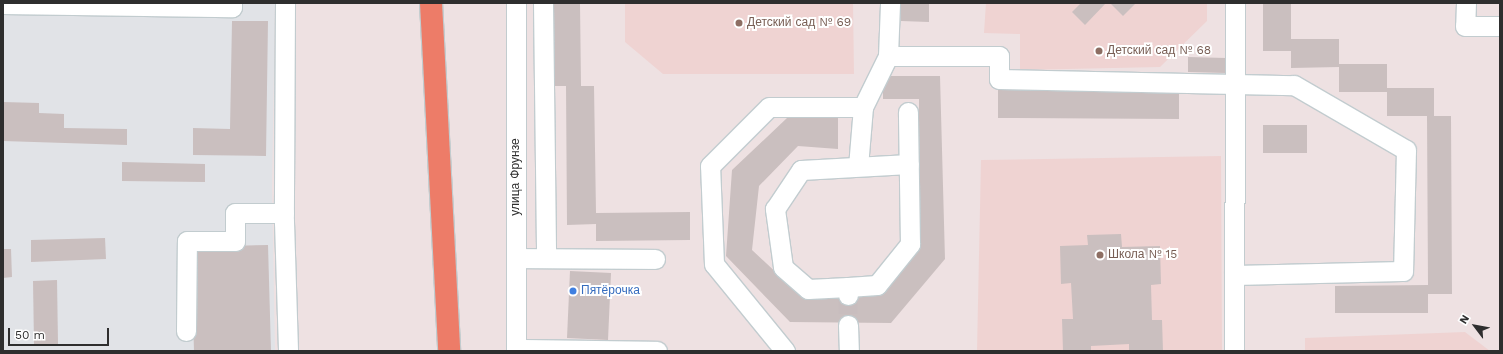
<!DOCTYPE html>
<html>
<head>
<meta charset="utf-8">
<style>
	body { margin:0 }
	#map { position:relative; width:1503px; height:354px; overflow:hidden; background:#eee1e2; font-family:"Work Sans",sans-serif }
	div>[style] { position:absolute }
	.industrial>* { inset:0; background:#e1e3e7 }
	.education>* { inset:0; background:#efd3d2 }
	.building>* { inset:0; background:#cabfbf }
	.minor-tunnel>* { height:19px; margin-top:-9.5px; transform-origin:0; background:repeating-linear-gradient(90deg,#c8bdbe 0 19px,transparent 0 29px) }
	.roads { filter:drop-shadow(1px 0 #c2cccf) drop-shadow(-1px 0 #c2cccf) drop-shadow(0 1px #c2cccf) drop-shadow(0 -1px #c2cccf) }
	.minor>* { height:19px; margin:-9.5px; padding:0 9.5px; transform-origin:9.5px; border-radius:9.5px; background:#fff }
	.major>* { height:22px; margin:-11px; padding:0 11px; transform-origin:11px; border-radius:11px; background:#ed7c68 }
	.dots>* { width:11px; height:11px; translate:-50% -50%; box-sizing:border-box; border:2px solid #fff; border-radius:50% }
	span { translate:-50% -50%; white-space:nowrap; text-align:center; line-height:1.15; -webkit-text-stroke:4px #fff; paint-order:stroke }
	.education-label { font-size:12px; color:#785e54 }
	.left { translate:0 -50%; text-align:left }
	.street-label { font-size:12px; color:#2e2e2e }
	.shop-label { font-size:12px; color:#366cbe }
	.frame { position:absolute; inset:0; border:4px solid #2e2e2e; pointer-events:none }
	.north { position:absolute; left:1455px; top:306px; width:40px; height:40px; -webkit-text-stroke:3px #fff; paint-order:stroke; rotate:302deg; font-size:11px; font-weight:700; line-height:16px; text-align:center; color:#2e2e2e }
	.north::after { content:''; display:block; margin:auto; width:14px; height:18px; background:#2e2e2e; clip-path:polygon(50% 0,100% 100%,50% 72%,0 100%) }
	.scale { position:absolute; left:8px; top:328px; width:101px; height:18px; box-sizing:border-box; border:2px solid #2e2e2e; border-top:0; padding-left:5px; font-size:12px; line-height:14px; white-space:nowrap; color:#2e2e2e; -webkit-text-stroke:3px #fff; paint-order:stroke }
</style>
</head>
<body>
<div id="map">
	<div class="industrial">
		<i style="clip-path:polygon(3px 3px,275px 3px,272px 187px,275px 351px,3px 351px)"></i>
	</div>
	<div class="education">
		<i style="clip-path:polygon(625px 3px,853px 3px,854px 74px,663px 74px,625px 42px)"></i>
		<i style="clip-path:polygon(986px 3px,1207px 3px,1207px 21px,1160px 67px,1020px 70px,1020px 34px,984px 33px)"></i>
		<i style="clip-path:polygon(1221px 156px,1222px 351px,977px 351px,981px 160px)"></i>
		<i style="clip-path:polygon(1465px 332px,1490px 351px,1305px 351px,1305px 338px)"></i>
	</div>
	<div class="building">
		<i style="clip-path:polygon(552px 3px,580px 3px,581px 86px,594px 86px,596px 213px,690px 212px,690px 240px,596px 241px,596px 224px,567px 225px,566px 86px,553px 86px)"></i>
		<i style="clip-path:polygon(901px 3px,929px 3px,929px 22px,901px 21px)"></i>
		<i style="clip-path:polygon(1081px 3px,1106px 3px,1085px 25px,1072px 12px)"></i>
		<i style="clip-path:polygon(1110px 3px,1136px 3px,1123px 16px)"></i>
		<i style="clip-path:polygon(1263px 3px,1291px 3px,1291px 39px,1339px 39px,1339px 64px,1387px 64px,1387px 88px,1434px 88px,1434px 116px,1451px 116px,1452px 294px,1428px 294px,1428px 313px,1335px 313px,1335px 286px,1428px 285px,1427px 116px,1387px 116px,1387px 92px,1339px 92px,1339px 67px,1291px 68px,1291px 51px,1263px 51px)"></i>
		<i style="clip-path:polygon(232px 21px,268px 21px,266px 156px,193px 155px,193px 128px,230px 129px)"></i>
		<i style="clip-path:polygon(1188px 57px,1226px 58px,1226px 73px,1188px 72px)"></i>
		<i style="clip-path:polygon(883px 76px,940px 76px,945px 259px,891px 323px,790px 322px,726px 256px,732px 170px,787px 118px,838px 118px,838px 149px,798px 146px,759px 186px,752px 250px,798px 293px,876px 295px,919px 249px,919px 99px,883px 99px)"></i>
		<i style="clip-path:polygon(998px 90px,1179px 91px,1179px 119px,998px 118px)"></i>
		<i style="clip-path:polygon(3px 102px,39px 103px,39px 113px,64px 114px,64px 128px,127px 129px,127px 145px,3px 141px)"></i>
		<i style="clip-path:polygon(1263px 125px,1307px 125px,1307px 153px,1263px 153px)"></i>
		<i style="clip-path:polygon(122px 162px,205px 164px,205px 182px,122px 181px)"></i>
		<i style="clip-path:polygon(1121px 234px,1122px 247px,1160px 246px,1161px 284px,1151px 285px,1152px 320px,1162px 320px,1163px 351px,1129px 351px,1129px 344px,1091px 346px,1091px 351px,1063px 351px,1062px 319px,1073px 319px,1071px 283px,1061px 284px,1060px 246px,1088px 245px,1087px 235px)"></i>
		<i style="clip-path:polygon(105px 238px,106px 259px,31px 262px,31px 240px)"></i>
		<i style="clip-path:polygon(268px 245px,271px 351px,194px 351px,191px 247px)"></i>
		<i style="clip-path:polygon(3px 249px,11px 249px,12px 277px,3px 278px)"></i>
		<i style="clip-path:polygon(570px 271px,611px 273px,608px 340px,567px 338px)"></i>
		<i style="clip-path:polygon(57px 280px,58px 344px,34px 344px,33px 281px)"></i>
	</div>
	<div class="minor-tunnel">
		<i style="left:848px;top:295px;width:30px;rotate:90deg"></i>
	</div>
	<div class="roads">
		<div class="minor">
			<i style="left:285px;top:3px;width:219px;rotate:90.3deg"></i>
			<i style="left:284px;top:222px;width:129px;rotate:88.2deg"></i>
			<i style="left:516px;top:3px;width:348px;rotate:90deg"></i>
			<i style="left:543px;top:3px;width:255px;rotate:89.3deg"></i>
			<i style="left:1466px;top:3px;width:23px;rotate:92deg"></i>
			<i style="left:1465px;top:26px;width:35px"></i>
			<i style="left:3px;top:4px;width:229px;rotate:0.8deg"></i>
			<i style="left:232px;top:7px;width:4px;rotate:-90deg"></i>
			<i style="left:888px;top:56px;width:111px"></i>
			<i style="left:999px;top:56px;width:23px;rotate:90deg"></i>
			<i style="left:999px;top:79px;width:295px;rotate:1.2deg"></i>
			<i style="left:1294px;top:85px;width:129px;rotate:30.1deg"></i>
			<i style="left:1406px;top:150px;width:121px;rotate:91.4deg"></i>
			<i style="left:1403px;top:271px;width:169px;rotate:178.6deg"></i>
			<i style="left:863px;top:107px;width:57px;rotate:-63.9deg"></i>
			<i style="left:888px;top:56px;width:53px;rotate:-87.8deg"></i>
			<i style="left:516px;top:258px;width:139px;rotate:0.4deg"></i>
			<i style="left:848px;top:287px;width:29px;rotate:-4deg"></i>
			<i style="left:877px;top:285px;width:53px;rotate:-51.2deg"></i>
			<i style="left:910px;top:244px;width:132px;rotate:-90.9deg"></i>
			<i style="left:848px;top:295px;width:8px;rotate:-90deg"></i>
			<i style="left:848px;top:287px;width:40px;rotate:177.1deg"></i>
			<i style="left:808px;top:289px;width:33px;rotate:-139deg"></i>
			<i style="left:783px;top:267px;width:59px;rotate:-97.9deg"></i>
			<i style="left:775px;top:209px;width:47px;rotate:-56.3deg"></i>
			<i style="left:801px;top:170px;width:108px;rotate:-3.2deg"></i>
			<i style="left:848px;top:325px;width:26px;rotate:88deg"></i>
			<i style="left:186px;top:331px;width:90px;rotate:-89.4deg"></i>
			<i style="left:187px;top:241px;width:48px"></i>
			<i style="left:235px;top:241px;width:28px;rotate:-90deg"></i>
			<i style="left:235px;top:213px;width:49px"></i>
			<i style="left:516px;top:349px;width:141px;rotate:0.8deg"></i>
			<i style="left:785px;top:351px;width:112px;rotate:-129.2deg"></i>
			<i style="left:714px;top:264px;width:98px;rotate:-92.3deg"></i>
			<i style="left:710px;top:166px;width:83px;rotate:-45deg"></i>
			<i style="left:769px;top:107px;width:94px"></i>
			<i style="left:863px;top:107px;width:59px;rotate:94.8deg"></i>
			<i style="left:1234px;top:351px;width:348px;rotate:-89.8deg"></i>
		</div>
		<div class="major">
			<i style="left:431px;top:3px;width:348px;rotate:87deg"></i>
		</div>
	</div>
	<div class="dots">
		<i style="left:739px;top:23px;background:#8d6e63"></i>
		<i style="left:1099px;top:51px;background:#8d6e63"></i>
		<i style="left:1100px;top:255px;background:#8d6e63"></i>
		<i style="left:573px;top:291px;background:#3f7fe0"></i>
	</div>
	<div class="education-label">
		<span class="left" style="left:747px;top:23px">Детский сад № 69</span>
		<span class="left" style="left:1107px;top:51px">Детский сад № 68</span>
		<span class="left" style="left:1108px;top:255px">Школа № 15</span>
	</div>
	<div class="street-label">
		<span style="left:516px;top:177px;rotate:-90deg">улица Фрунзе</span>
	</div>
	<div class="shop-label">
		<span class="left" style="left:581px;top:291px">Пятёрочка</span>
	</div>
	<div class="frame"></div>
	<div class="north">N</div>
	<div class="scale">50 m</div>
</div>
</body>
</html>
